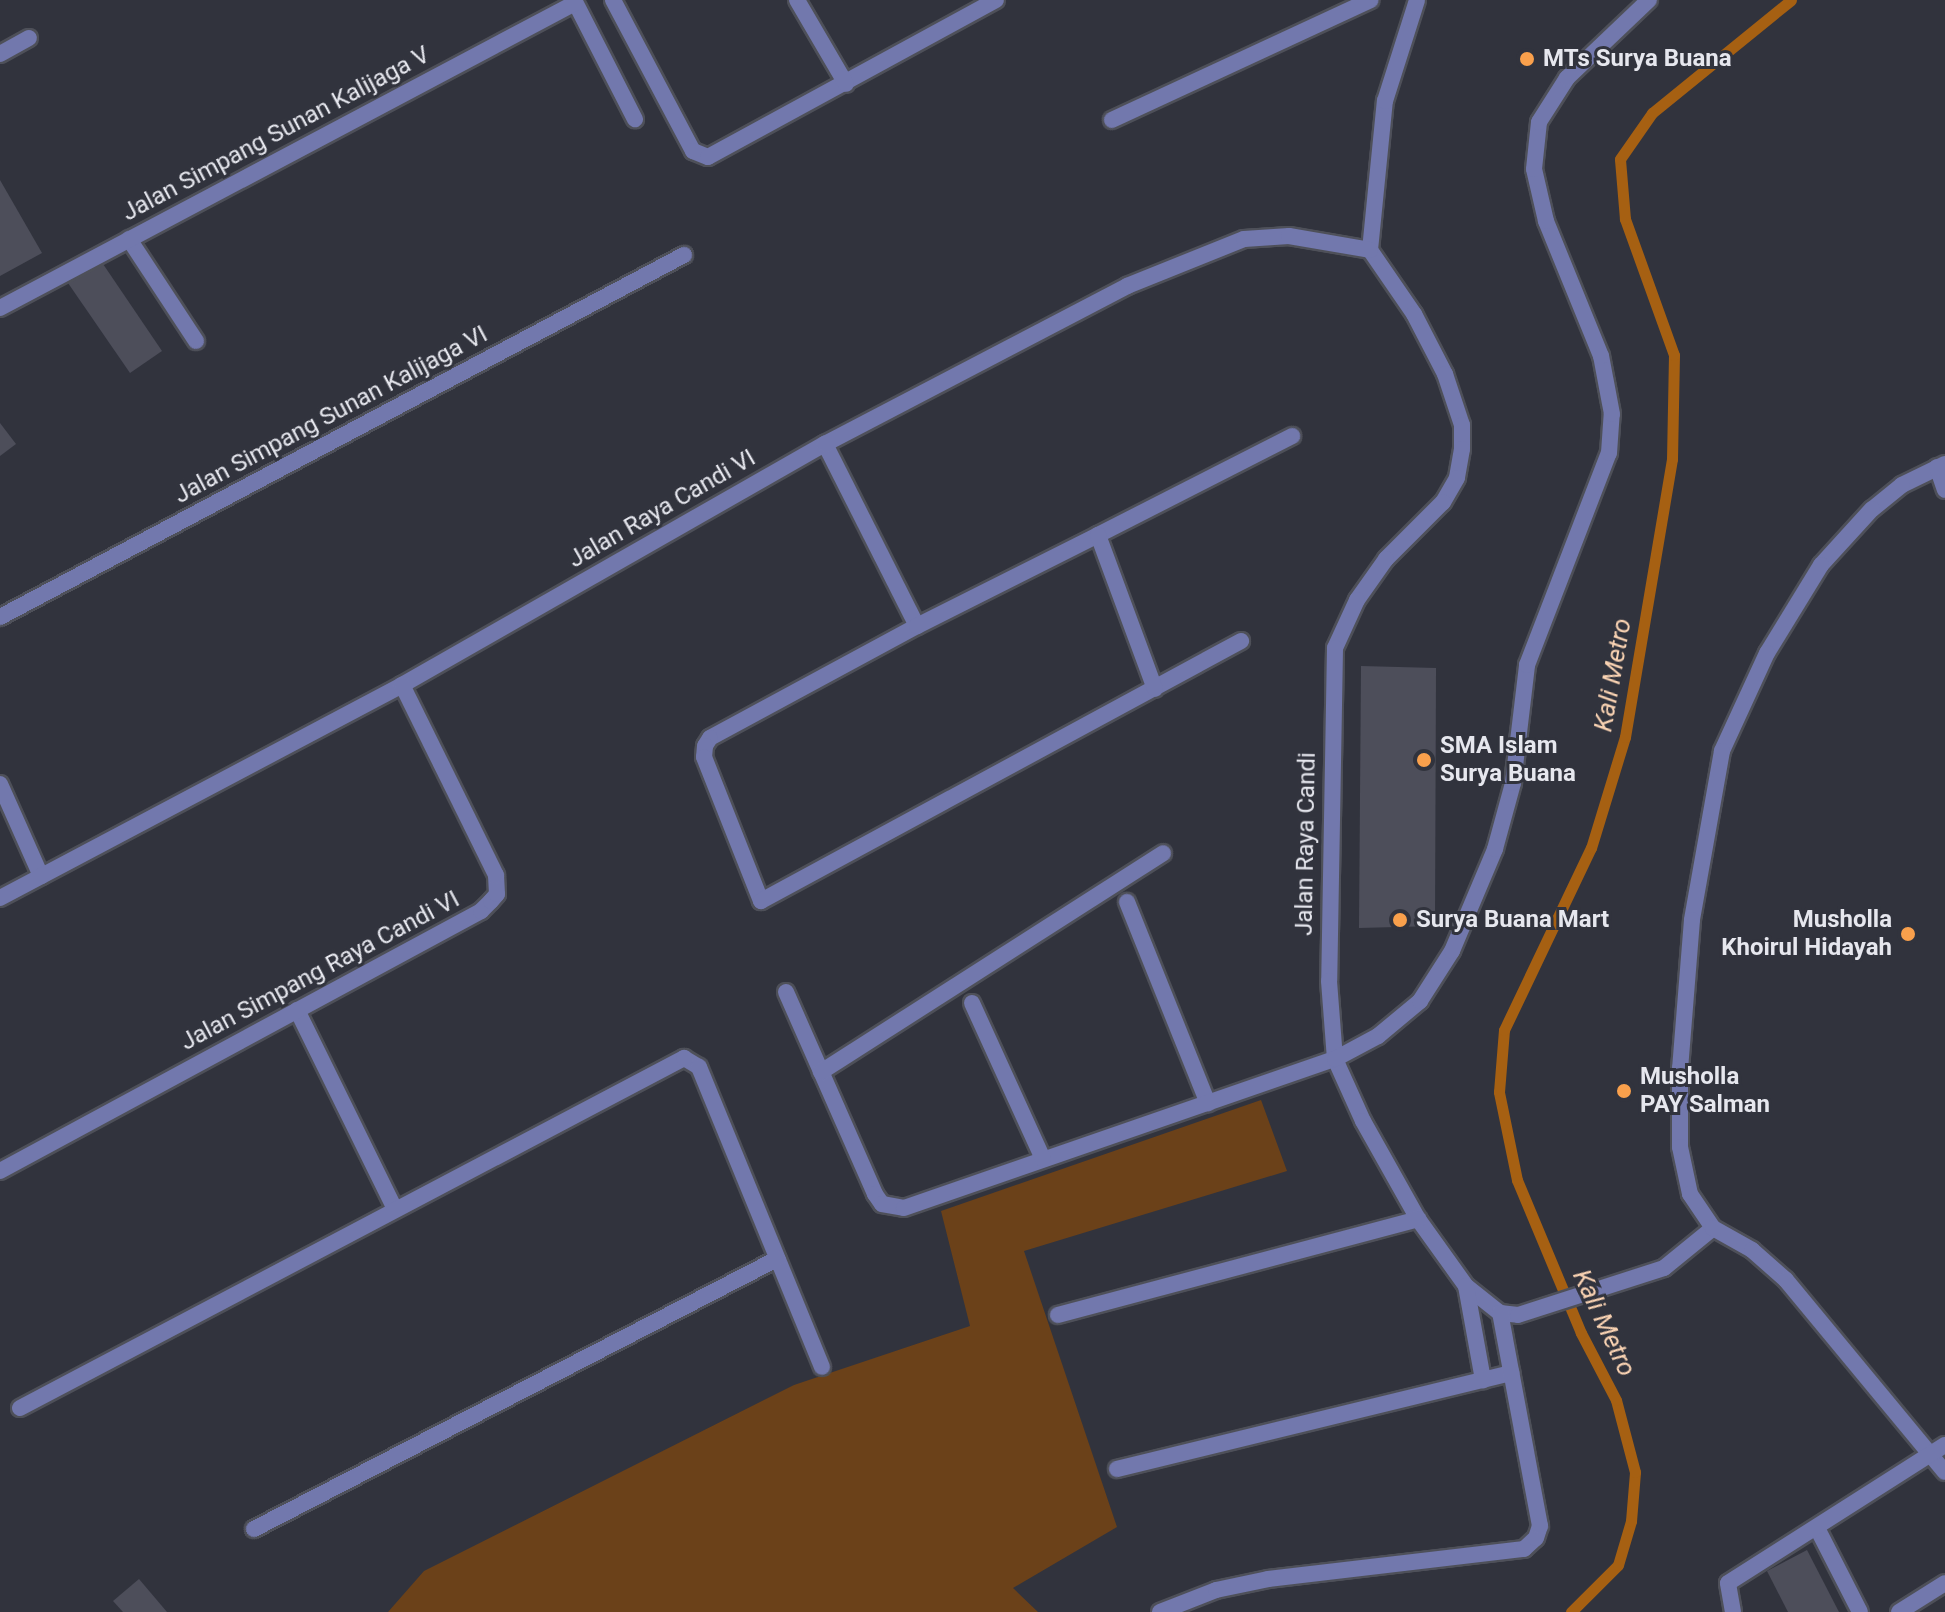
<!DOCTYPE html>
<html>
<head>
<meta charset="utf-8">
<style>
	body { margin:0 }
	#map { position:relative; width:1945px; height:1612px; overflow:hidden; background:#31333d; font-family:Roboto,sans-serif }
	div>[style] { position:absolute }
	.green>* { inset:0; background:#6b4119 }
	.stream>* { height:11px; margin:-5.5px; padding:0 5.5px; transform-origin:5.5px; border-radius:5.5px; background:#a66012 }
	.building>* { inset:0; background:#4d4e5a }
	.roads { filter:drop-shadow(2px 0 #4e5059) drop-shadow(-2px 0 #4e5059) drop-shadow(0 2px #4e5059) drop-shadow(0 -2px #4e5059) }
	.service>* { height:16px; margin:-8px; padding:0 8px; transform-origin:8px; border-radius:8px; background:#7278ad }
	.minor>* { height:16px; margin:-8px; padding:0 8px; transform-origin:8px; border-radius:8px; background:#7278ad }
	.dots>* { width:22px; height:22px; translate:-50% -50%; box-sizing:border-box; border:4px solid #31333d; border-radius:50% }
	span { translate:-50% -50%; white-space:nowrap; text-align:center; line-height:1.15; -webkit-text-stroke:6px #31333d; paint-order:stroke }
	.poi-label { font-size:24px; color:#e6e7ee; font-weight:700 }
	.left { translate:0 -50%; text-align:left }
	.right { translate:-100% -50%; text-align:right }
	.street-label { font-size:24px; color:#e6e7ee }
	.water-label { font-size:26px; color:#fad3b3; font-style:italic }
</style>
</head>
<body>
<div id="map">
	<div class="green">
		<i style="clip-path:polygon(1261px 1100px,1287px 1171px,1024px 1251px,1117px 1527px,1013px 1588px,1038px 1612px,388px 1612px,424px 1571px,794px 1385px,970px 1326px,941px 1211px)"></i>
	</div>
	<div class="stream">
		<i style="left:1571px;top:1612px;width:66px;rotate:-45deg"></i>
		<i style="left:1618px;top:1565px;width:46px;rotate:-73.5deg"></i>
		<i style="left:1631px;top:1521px;width:49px;rotate:-85.3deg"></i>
		<i style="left:1635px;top:1472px;width:74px;rotate:-104.8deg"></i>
		<i style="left:1616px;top:1400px;width:76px;rotate:-117.6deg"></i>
		<i style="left:1581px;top:1333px;width:166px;rotate:-112.7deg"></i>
		<i style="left:1517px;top:1180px;width:90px;rotate:-101.6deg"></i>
		<i style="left:1499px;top:1092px;width:62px;rotate:-85.4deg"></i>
		<i style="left:1504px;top:1030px;width:202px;rotate:-64.5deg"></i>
		<i style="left:1591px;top:848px;width:116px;rotate:-73deg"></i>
		<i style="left:1625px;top:737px;width:282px;rotate:-80.4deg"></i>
		<i style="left:1672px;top:459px;width:104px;rotate:-88.9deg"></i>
		<i style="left:1674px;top:355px;width:145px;rotate:-109.8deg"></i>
		<i style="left:1625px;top:219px;width:60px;rotate:-94.8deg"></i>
		<i style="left:1620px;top:159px;width:56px;rotate:-55.2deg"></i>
		<i style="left:1652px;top:113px;width:179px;rotate:-39.1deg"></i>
	</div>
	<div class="building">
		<i style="clip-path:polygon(0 180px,42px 253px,0 276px)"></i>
		<i style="clip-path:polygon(101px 261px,162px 351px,130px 373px,68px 283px)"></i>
		<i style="clip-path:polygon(0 423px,16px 444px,0 456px)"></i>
		<i style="clip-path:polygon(1361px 666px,1436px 668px,1435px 926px,1359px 928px)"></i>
		<i style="clip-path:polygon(1807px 1550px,1839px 1612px,1788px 1612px,1767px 1571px)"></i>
		<i style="clip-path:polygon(139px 1579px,167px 1612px,123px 1612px,113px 1601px)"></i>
	</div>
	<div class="roads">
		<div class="service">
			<i style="left:129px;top:239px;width:122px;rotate:56.7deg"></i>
		</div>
		<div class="minor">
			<i style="left:574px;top:0;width:134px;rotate:62.9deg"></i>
			<i style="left:613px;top:0;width:171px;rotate:62.1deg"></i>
			<i style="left:693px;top:151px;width:16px;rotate:22deg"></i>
			<i style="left:708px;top:157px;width:328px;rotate:-28.6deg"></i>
			<i style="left:797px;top:0;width:97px;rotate:59.7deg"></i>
			<i style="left:0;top:54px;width:33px;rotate:-29deg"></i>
			<i style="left:1112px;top:120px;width:285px;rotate:-24.9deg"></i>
			<i style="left:1370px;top:250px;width:78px;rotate:55.5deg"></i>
			<i style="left:1414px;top:314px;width:68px;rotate:62.7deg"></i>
			<i style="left:1445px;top:374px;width:54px;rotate:71.6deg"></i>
			<i style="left:1462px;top:425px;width:24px;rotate:90deg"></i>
			<i style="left:1462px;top:449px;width:29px;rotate:100deg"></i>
			<i style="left:1457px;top:478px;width:28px;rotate:120deg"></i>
			<i style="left:1443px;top:502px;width:81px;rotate:135deg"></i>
			<i style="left:1386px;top:559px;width:50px;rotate:125.3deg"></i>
			<i style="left:1357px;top:600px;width:53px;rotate:114.6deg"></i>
			<i style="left:1335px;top:648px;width:333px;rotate:91deg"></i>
			<i style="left:1329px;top:981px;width:78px;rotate:85.6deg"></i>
			<i style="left:1335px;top:1059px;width:68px;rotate:65.7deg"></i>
			<i style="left:1363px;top:1121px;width:112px;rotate:60.7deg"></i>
			<i style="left:1418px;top:1219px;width:82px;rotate:54.4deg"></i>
			<i style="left:1466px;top:1286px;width:43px;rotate:38.5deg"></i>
			<i style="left:1500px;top:1313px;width:18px;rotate:6deg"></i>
			<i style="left:1518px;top:1315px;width:153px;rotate:-17.8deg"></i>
			<i style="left:1664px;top:1268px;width:63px;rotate:-39.2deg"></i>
			<i style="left:1370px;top:250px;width:150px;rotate:-84.3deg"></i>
			<i style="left:1385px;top:101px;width:106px;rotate:-72.4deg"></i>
			<i style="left:0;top:308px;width:651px;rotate:-27.94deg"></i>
			<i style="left:825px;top:444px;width:204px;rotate:63.2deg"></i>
			<i style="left:917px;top:626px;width:235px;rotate:151.6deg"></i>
			<i style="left:710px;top:738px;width:9px;rotate:122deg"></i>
			<i style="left:705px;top:746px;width:11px;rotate:95deg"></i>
			<i style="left:704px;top:757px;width:155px;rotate:68.4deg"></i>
			<i style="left:761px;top:901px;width:546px;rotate:-28.44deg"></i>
			<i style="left:1945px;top:464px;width:48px;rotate:154deg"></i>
			<i style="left:1902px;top:485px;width:38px;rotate:141deg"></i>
			<i style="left:1872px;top:509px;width:76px;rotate:132.3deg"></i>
			<i style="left:1821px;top:565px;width:103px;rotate:121.5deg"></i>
			<i style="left:1767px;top:653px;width:108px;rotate:114.7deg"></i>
			<i style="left:1722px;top:751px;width:172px;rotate:100.1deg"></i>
			<i style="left:1692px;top:920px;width:148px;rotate:94.6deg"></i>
			<i style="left:1680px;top:1068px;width:79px;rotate:90deg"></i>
			<i style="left:1680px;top:1147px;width:48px;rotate:78deg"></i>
			<i style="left:1690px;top:1194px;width:41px;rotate:55.9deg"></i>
			<i style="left:1713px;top:1228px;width:45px;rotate:29.4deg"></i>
			<i style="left:1752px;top:1250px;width:45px;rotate:41.4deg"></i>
			<i style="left:1786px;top:1280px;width:249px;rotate:50.4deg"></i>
			<i style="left:1937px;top:467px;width:24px;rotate:71deg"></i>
			<i style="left:1098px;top:535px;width:218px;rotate:-27deg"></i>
			<i style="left:0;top:617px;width:774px;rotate:-27.89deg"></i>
			<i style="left:917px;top:626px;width:203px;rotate:-26.7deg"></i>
			<i style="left:1098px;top:535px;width:164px;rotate:69.7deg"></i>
			<i style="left:0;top:784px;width:101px;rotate:66deg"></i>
			<i style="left:0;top:898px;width:455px;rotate:-27.9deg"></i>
			<i style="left:402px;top:685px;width:487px;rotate:-29.7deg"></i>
			<i style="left:825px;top:444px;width:341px;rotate:-27.6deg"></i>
			<i style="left:1127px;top:286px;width:126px;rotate:-21.9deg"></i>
			<i style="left:1244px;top:239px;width:45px;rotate:-3.8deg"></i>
			<i style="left:1289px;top:236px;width:82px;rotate:9.8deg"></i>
			<i style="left:1127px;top:902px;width:217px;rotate:68.1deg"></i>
			<i style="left:786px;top:992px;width:221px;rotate:66.2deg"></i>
			<i style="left:875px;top:1194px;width:12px;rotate:55deg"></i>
			<i style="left:882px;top:1204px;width:22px;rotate:10deg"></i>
			<i style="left:904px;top:1208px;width:456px;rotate:-19.1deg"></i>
			<i style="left:1335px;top:1059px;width:49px;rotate:-28.1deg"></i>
			<i style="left:1378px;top:1036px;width:55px;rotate:-39.8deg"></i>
			<i style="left:1420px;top:1001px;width:59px;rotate:-57.4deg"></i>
			<i style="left:1452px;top:951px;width:111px;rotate:-67.1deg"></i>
			<i style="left:1495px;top:849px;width:68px;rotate:-74.7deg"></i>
			<i style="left:1513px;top:783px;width:119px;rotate:-83.2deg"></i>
			<i style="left:1527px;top:665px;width:227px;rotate:-68.9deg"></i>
			<i style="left:1609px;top:453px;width:39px;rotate:-86deg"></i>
			<i style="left:1612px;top:414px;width:59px;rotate:-100.7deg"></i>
			<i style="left:1601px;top:356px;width:146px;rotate:-112.2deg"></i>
			<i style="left:1546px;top:221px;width:53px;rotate:-103deg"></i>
			<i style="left:1534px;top:169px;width:47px;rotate:-83.9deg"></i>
			<i style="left:1539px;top:122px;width:52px;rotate:-57.5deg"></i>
			<i style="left:1567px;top:78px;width:113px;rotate:-43.6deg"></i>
			<i style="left:972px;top:1003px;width:171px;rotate:65.5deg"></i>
			<i style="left:297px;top:1010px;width:222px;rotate:63.8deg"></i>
			<i style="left:821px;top:1072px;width:406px;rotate:-32.6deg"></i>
			<i style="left:0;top:1171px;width:547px;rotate:-28.39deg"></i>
			<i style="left:481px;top:911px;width:14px;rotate:-45deg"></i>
			<i style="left:491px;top:901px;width:9px;rotate:-49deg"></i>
			<i style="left:497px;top:894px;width:19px;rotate:-93deg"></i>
			<i style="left:496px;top:875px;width:212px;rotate:-116.3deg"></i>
			<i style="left:1466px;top:1286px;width:96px;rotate:79.7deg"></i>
			<i style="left:1058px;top:1315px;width:373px;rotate:-14.9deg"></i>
			<i style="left:20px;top:1408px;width:751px;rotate:-27.79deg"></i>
			<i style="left:684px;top:1058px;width:17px;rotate:31deg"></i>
			<i style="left:699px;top:1067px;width:324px;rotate:67.7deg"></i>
			<i style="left:1117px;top:1469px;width:406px;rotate:-13.7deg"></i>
			<i style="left:1817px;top:1528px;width:94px;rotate:62.9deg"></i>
			<i style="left:254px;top:1529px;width:589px;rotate:-27.31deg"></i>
			<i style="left:1160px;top:1612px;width:60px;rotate:-21.4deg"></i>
			<i style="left:1216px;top:1590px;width:53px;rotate:-11.9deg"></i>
			<i style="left:1268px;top:1579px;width:258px;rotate:-6.7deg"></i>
			<i style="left:1524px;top:1549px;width:16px;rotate:-43deg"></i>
			<i style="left:1536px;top:1538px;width:13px;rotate:-72deg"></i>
			<i style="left:1540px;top:1526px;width:217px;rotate:-100.6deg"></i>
			<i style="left:1733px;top:1612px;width:29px;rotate:-100deg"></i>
			<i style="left:1728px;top:1583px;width:257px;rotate:-32.5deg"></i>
			<i style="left:1899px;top:1612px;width:54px;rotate:-32.2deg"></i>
		</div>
	</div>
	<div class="dots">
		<i style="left:1527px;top:59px;background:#f9a04c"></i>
		<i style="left:1424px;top:760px;background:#f9a04c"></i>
		<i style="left:1400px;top:920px;background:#f9a04c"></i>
		<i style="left:1908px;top:934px;background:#f9a04c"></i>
		<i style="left:1624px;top:1091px;background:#f9a04c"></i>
	</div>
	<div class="poi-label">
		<span class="left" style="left:1543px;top:59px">MTs Surya Buana</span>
		<span class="left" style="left:1440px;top:760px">SMA Islam<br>Surya Buana</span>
		<span class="left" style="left:1416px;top:920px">Surya Buana Mart</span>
		<span class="right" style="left:1892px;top:934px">Musholla<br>Khoirul Hidayah</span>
		<span class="left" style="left:1640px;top:1091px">Musholla<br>PAY Salman</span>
	</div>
	<div class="street-label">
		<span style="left:276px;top:134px;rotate:-28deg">Jalan Simpang Sunan Kalijaga V</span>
		<span style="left:331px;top:415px;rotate:-28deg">Jalan Simpang Sunan Kalijaga VI</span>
		<span style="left:662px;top:509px;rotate:-30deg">Jalan Raya Candi VI</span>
		<span style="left:1306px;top:844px;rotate:-89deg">Jalan Raya Candi</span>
		<span style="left:320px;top:971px;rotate:-28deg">Jalan Simpang Raya Candi VI</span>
	</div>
	<div class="water-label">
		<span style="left:1613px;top:675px;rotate:-80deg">Kali Metro</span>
		<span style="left:1604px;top:1323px;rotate:65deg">Kali Metro</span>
	</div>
</div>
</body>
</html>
